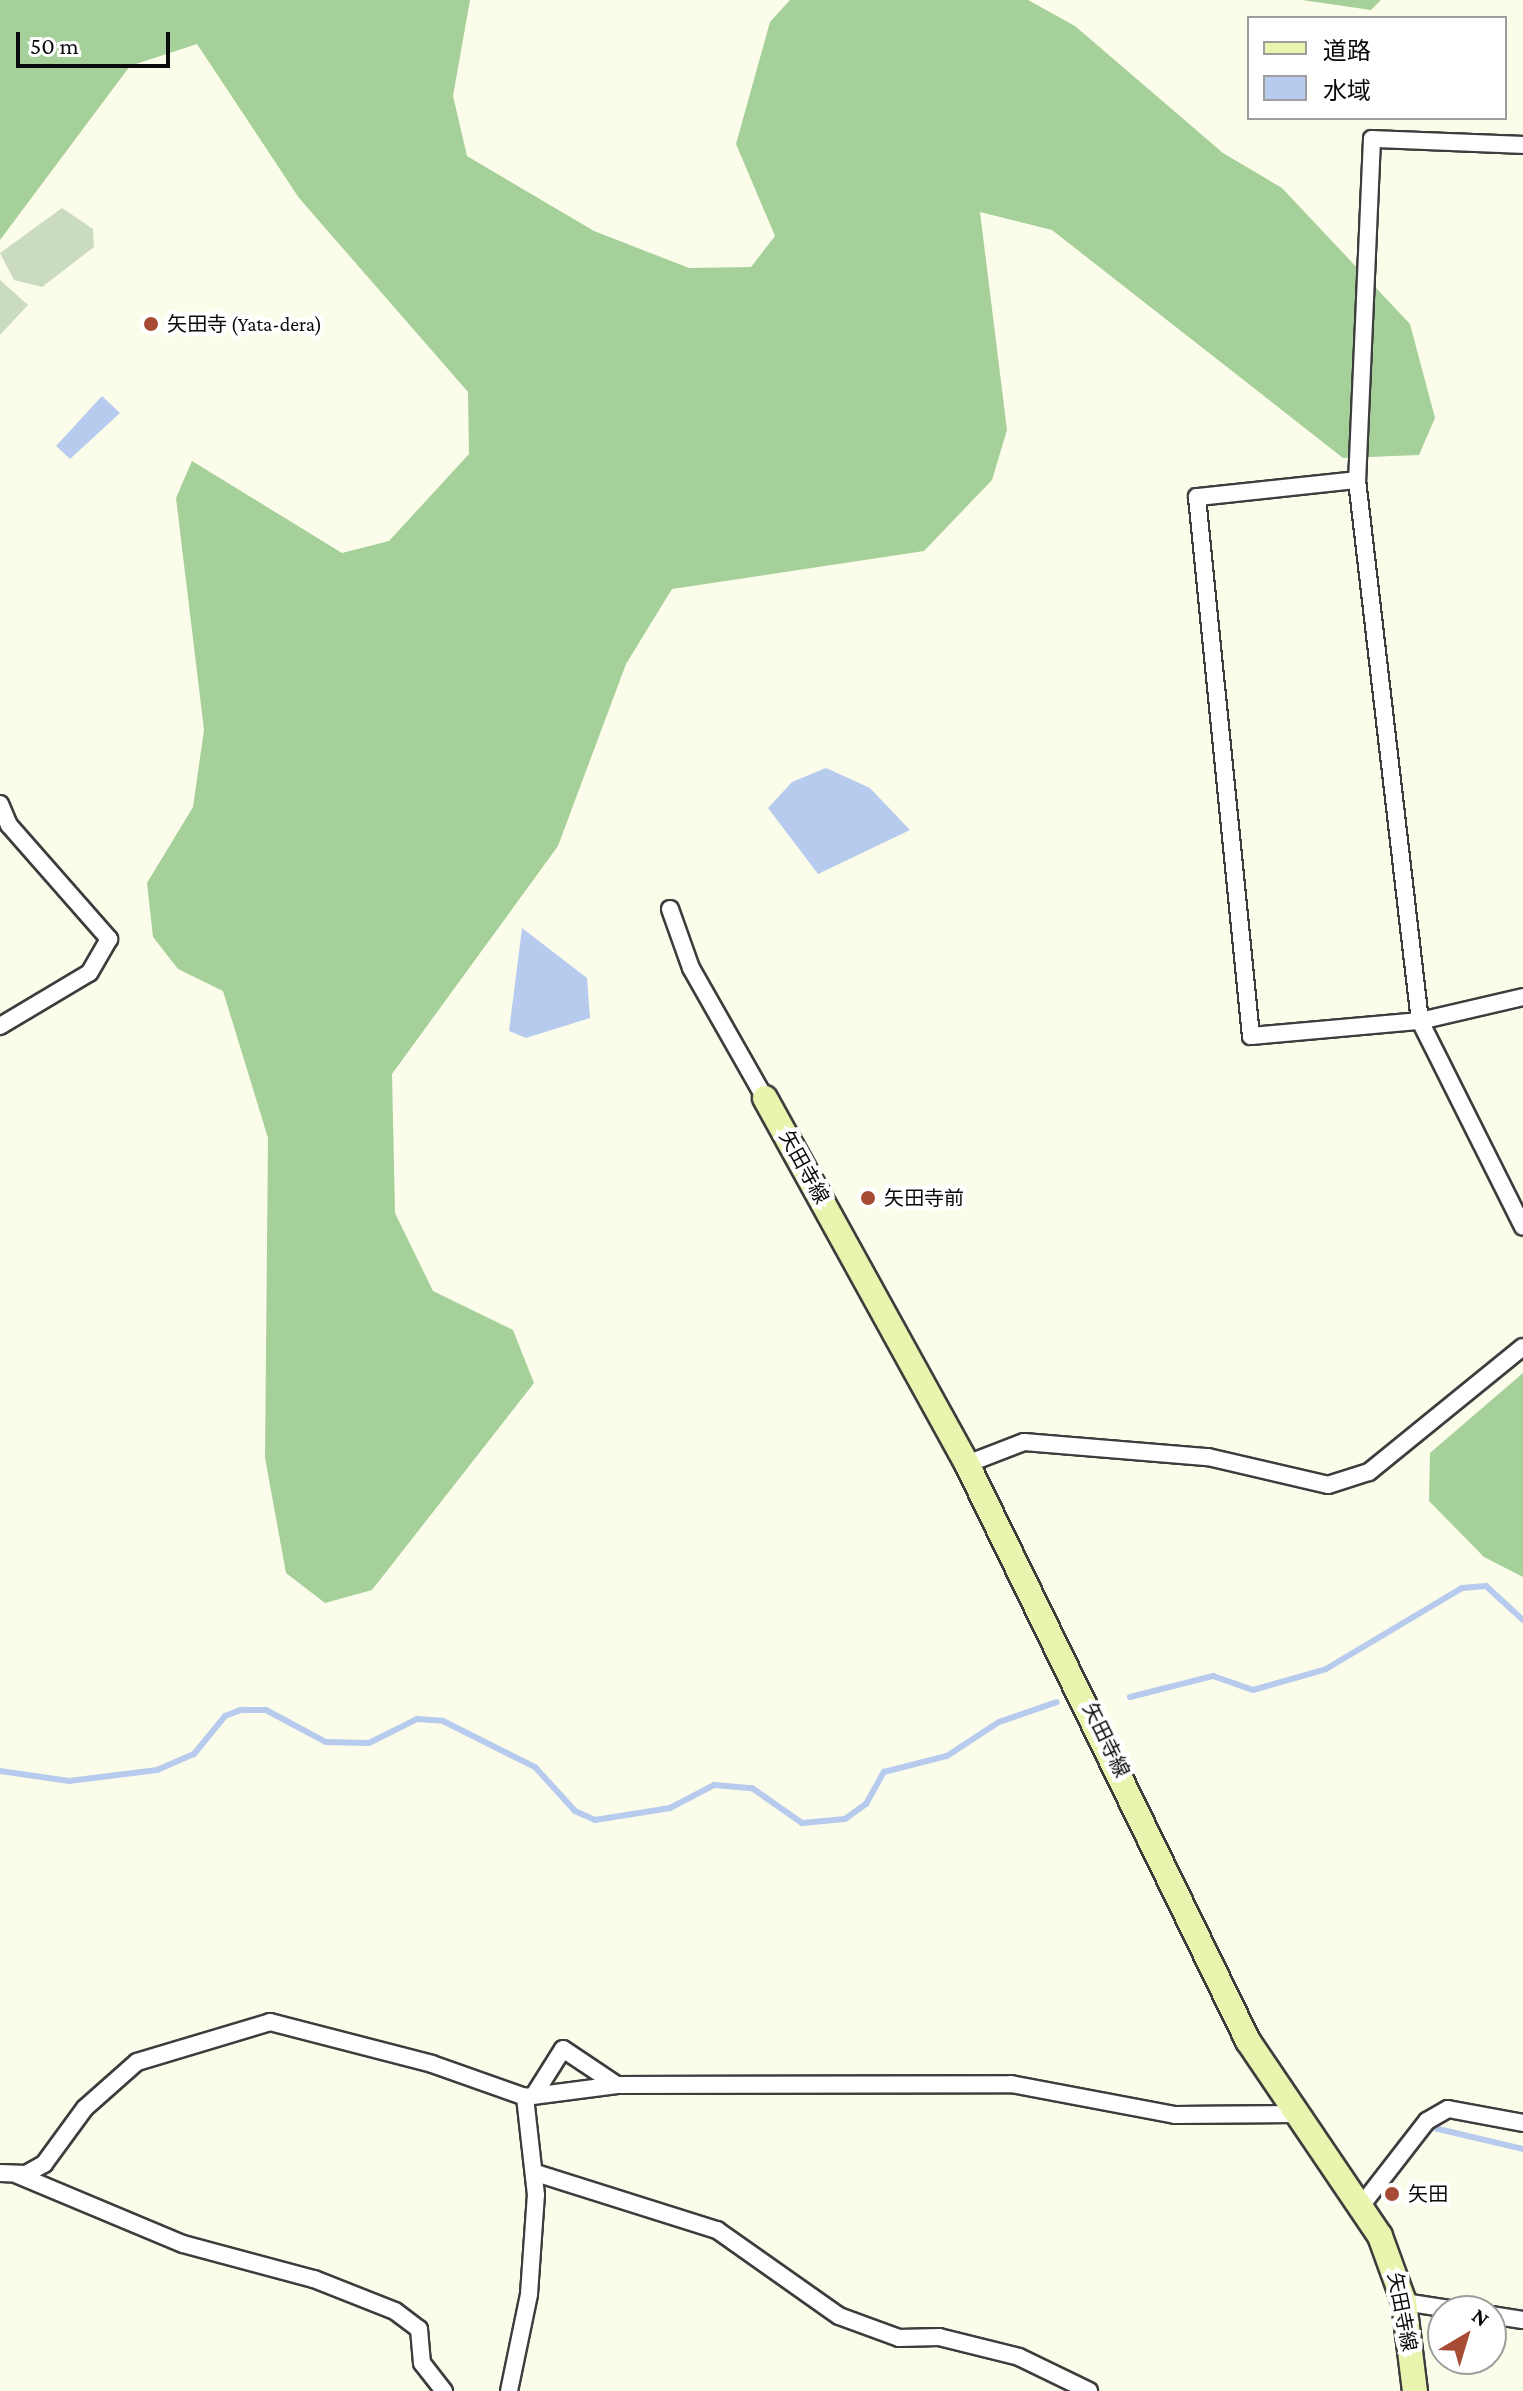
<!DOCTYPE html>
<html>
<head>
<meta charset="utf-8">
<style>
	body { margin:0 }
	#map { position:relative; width:1523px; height:2391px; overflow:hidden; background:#fcfcea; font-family:"Crimson Pro","Noto Sans JP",serif }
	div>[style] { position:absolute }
	.forest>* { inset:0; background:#a6d09a }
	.cemetery>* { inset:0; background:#cbdbbf }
	.water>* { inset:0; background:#b6cbed }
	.stream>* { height:6px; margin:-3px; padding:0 3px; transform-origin:3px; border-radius:3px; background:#b6cbed }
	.roads { filter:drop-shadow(2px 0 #3d3d3d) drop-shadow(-2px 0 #3d3d3d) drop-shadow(0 2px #3d3d3d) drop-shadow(0 -2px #3d3d3d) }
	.street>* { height:16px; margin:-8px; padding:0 8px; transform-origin:8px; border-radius:8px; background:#fff }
	.secondary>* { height:24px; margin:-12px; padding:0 12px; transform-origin:12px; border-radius:12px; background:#ebf4ae }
	.dots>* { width:22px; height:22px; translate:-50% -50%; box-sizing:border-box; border:4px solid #fff; border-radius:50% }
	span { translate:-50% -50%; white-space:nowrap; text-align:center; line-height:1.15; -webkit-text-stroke:8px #fff; paint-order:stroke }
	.poi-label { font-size:20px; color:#0a0a0a }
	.left { translate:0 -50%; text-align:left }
	.street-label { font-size:20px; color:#0a0a0a }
	.legend { position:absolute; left:1247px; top:16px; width:260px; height:104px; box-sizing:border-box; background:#fff; border:2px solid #9d9d9d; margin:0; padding:10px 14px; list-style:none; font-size:24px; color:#0a0a0a }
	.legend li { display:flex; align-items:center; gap:16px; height:40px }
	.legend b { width:40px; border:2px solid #9d9d9d }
	.north { position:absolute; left:1427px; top:2295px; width:80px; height:80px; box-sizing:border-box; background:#fff; border:2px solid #9d9d9d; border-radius:50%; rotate:38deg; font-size:22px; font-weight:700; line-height:32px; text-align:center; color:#0a0a0a }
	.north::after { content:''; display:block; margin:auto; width:28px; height:36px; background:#a74b35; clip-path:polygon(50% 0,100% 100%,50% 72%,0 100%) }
	.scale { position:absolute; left:16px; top:32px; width:154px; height:36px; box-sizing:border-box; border:4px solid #0a0a0a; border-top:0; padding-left:10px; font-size:24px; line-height:28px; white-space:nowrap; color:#0a0a0a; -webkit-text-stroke:6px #fff; paint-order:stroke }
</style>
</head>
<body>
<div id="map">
	<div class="forest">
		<i style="clip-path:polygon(0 0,470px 0,453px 96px,467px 156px,594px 231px,689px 268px,751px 267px,775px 236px,736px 144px,770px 22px,790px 0,1028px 0,1075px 26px,1223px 153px,1282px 188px,1410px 324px,1435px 418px,1419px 455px,1343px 458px,1052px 230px,980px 212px,1007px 430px,992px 480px,924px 551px,672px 589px,626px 664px,558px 846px,392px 1074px,395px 1213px,433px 1291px,513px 1330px,534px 1383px,372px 1590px,325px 1603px,286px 1573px,265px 1458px,268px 1138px,223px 991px,178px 969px,153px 937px,147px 883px,193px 807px,204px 730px,176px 498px,192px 461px,342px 553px,389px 541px,469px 454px,468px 392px,299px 198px,197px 44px,130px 66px,0 240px)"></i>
		<i style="clip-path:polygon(1302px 0,1381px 0,1371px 10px)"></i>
		<i style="clip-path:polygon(1523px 1373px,1523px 1577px,1484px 1557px,1429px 1501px,1430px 1453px)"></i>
	</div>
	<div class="cemetery">
		<i style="clip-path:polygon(62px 208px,93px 229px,94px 247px,42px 287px,14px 280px,0 253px)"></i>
		<i style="clip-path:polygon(0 280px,28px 305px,0 335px)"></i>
	</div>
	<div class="water">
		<i style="clip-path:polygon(102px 396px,120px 413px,70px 459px,56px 446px)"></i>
		<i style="clip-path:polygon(826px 768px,870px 788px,910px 830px,818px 874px,768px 808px,792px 782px)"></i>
		<i style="clip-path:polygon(522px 928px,587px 978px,590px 1018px,526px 1038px,509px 1031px)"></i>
	</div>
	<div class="stream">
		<i style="left:1130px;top:1697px;width:86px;rotate:-14.2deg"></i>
		<i style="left:1213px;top:1676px;width:42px;rotate:19.3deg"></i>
		<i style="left:1253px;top:1690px;width:76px;rotate:-16deg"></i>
		<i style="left:1326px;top:1669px;width:158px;rotate:-30.8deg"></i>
		<i style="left:1462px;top:1588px;width:24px;rotate:-5deg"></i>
		<i style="left:1486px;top:1586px;width:50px;rotate:42.6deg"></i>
		<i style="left:0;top:1771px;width:70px;rotate:8.2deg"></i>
		<i style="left:69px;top:1781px;width:89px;rotate:-7.1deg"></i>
		<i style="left:157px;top:1770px;width:40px;rotate:-23.4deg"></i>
		<i style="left:194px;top:1754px;width:49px;rotate:-50.8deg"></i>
		<i style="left:225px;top:1716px;width:17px;rotate:-21deg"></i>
		<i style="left:241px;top:1710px;width:25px"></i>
		<i style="left:266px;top:1710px;width:68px;rotate:28.1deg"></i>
		<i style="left:326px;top:1742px;width:43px;rotate:1.3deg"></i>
		<i style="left:369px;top:1743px;width:54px;rotate:-26.6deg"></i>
		<i style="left:417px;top:1719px;width:26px;rotate:4deg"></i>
		<i style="left:443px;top:1721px;width:103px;rotate:26.6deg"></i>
		<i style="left:535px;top:1767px;width:59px;rotate:47.7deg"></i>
		<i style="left:575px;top:1811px;width:22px;rotate:24deg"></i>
		<i style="left:595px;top:1820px;width:76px;rotate:-9.1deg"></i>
		<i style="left:670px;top:1808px;width:50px;rotate:-27.6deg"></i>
		<i style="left:714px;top:1785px;width:38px;rotate:5deg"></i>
		<i style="left:752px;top:1788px;width:61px;rotate:35deg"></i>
		<i style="left:802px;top:1823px;width:43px;rotate:-5.3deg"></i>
		<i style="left:845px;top:1819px;width:26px;rotate:-36deg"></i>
		<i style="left:866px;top:1804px;width:37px;rotate:-61deg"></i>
		<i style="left:884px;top:1772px;width:65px;rotate:-14.3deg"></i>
		<i style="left:947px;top:1756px;width:62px;rotate:-33.2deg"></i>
		<i style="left:999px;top:1722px;width:61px;rotate:-19deg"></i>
		<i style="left:1434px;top:2128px;width:91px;rotate:13.3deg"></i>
	</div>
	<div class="roads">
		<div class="street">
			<i style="left:1523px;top:145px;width:151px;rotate:-177.7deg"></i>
			<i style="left:1372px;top:139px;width:341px;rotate:92.5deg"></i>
			<i style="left:1357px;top:480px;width:545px;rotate:83.36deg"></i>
			<i style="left:1420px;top:1021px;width:230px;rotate:63.4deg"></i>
			<i style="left:1357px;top:480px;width:161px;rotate:173.9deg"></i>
			<i style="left:1197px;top:497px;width:542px;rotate:84.28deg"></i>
			<i style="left:1251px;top:1036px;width:170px;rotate:-5.1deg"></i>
			<i style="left:1420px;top:1021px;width:106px;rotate:-13.1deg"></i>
			<i style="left:0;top:804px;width:23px;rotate:67deg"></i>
			<i style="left:9px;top:825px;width:152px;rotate:48.7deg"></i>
			<i style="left:109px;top:939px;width:39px;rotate:120deg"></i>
			<i style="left:89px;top:973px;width:104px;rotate:149.2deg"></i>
			<i style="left:670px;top:909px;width:63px;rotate:70.4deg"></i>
			<i style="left:691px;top:968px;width:150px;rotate:60.4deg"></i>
			<i style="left:967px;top:1464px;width:61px;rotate:-21.1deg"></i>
			<i style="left:1024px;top:1442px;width:185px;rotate:4.7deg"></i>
			<i style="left:1208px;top:1457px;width:123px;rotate:13.1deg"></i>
			<i style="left:1328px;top:1485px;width:43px;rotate:-17.6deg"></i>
			<i style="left:1369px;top:1472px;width:198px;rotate:-39.1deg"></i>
			<i style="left:534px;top:2095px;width:54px;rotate:-57.8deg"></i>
			<i style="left:563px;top:2049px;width:65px;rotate:33.7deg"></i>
			<i style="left:0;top:2173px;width:26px;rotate:2deg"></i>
			<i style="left:26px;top:2174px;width:21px;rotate:-29deg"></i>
			<i style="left:44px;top:2164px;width:69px;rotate:-53.8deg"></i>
			<i style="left:85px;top:2108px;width:69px;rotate:-41.5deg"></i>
			<i style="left:137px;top:2062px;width:139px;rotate:-16.7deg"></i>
			<i style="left:270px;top:2022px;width:167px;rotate:14.5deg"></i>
			<i style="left:432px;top:2064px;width:99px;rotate:19.5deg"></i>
			<i style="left:525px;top:2097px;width:93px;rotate:-7.4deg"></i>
			<i style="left:617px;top:2085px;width:394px;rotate:-0.1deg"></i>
			<i style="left:1011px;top:2084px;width:167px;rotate:10.7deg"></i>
			<i style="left:1175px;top:2115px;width:121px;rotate:-0.5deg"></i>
			<i style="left:536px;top:2173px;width:190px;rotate:17.5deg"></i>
			<i style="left:717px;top:2230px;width:149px;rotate:35.2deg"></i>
			<i style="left:839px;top:2316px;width:64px;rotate:20.1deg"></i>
			<i style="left:899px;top:2338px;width:40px;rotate:-1.4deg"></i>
			<i style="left:939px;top:2337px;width:82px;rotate:14deg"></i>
			<i style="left:1019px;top:2357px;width:78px;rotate:25.9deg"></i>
			<i style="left:18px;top:2175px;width:179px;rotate:22.7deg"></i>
			<i style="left:183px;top:2244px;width:136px;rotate:15deg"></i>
			<i style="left:314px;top:2279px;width:87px;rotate:21.6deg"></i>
			<i style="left:395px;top:2311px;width:30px;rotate:37deg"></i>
			<i style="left:419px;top:2329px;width:34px;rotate:85deg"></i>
			<i style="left:422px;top:2363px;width:36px;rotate:52deg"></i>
			<i style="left:1361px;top:2206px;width:108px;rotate:-52.2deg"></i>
			<i style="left:1427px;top:2121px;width:24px;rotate:-30deg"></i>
			<i style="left:1448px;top:2109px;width:76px;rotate:10.6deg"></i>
			<i style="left:1404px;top:2302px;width:59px;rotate:8.8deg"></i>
			<i style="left:1491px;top:2315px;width:32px;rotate:9deg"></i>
			<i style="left:509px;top:2391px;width:99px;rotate:-78.3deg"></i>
			<i style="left:529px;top:2294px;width:99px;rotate:-86deg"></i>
			<i style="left:536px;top:2195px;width:99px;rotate:-96.4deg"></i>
		</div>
		<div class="secondary">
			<i style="left:765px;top:1098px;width:418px;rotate:61.1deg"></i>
			<i style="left:967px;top:1464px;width:642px;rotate:64.03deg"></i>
			<i style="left:1248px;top:2041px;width:235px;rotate:55.9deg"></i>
			<i style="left:1380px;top:2236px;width:70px;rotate:70deg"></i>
			<i style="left:1404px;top:2302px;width:90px;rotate:83deg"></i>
		</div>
	</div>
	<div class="dots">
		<i style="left:151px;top:324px;background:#a74b35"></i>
		<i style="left:868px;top:1198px;background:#a74b35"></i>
		<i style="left:1392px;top:2194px;background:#a74b35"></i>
	</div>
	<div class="poi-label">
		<span class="left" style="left:167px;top:324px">矢田寺 (Yata-dera)</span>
		<span class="left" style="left:884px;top:1198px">矢田寺前</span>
		<span class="left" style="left:1408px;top:2194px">矢田</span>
	</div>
	<div class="street-label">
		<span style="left:804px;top:1167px;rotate:61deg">矢田寺線</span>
		<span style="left:1106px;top:1740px;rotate:64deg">矢田寺線</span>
		<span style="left:1402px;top:2312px;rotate:79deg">矢田寺線</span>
	</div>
	<ul class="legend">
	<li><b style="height:10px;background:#ebf4ae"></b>道路</li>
	<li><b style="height:22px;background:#b6cbed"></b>水域</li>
	</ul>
	<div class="north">N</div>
	<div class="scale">50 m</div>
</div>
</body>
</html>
